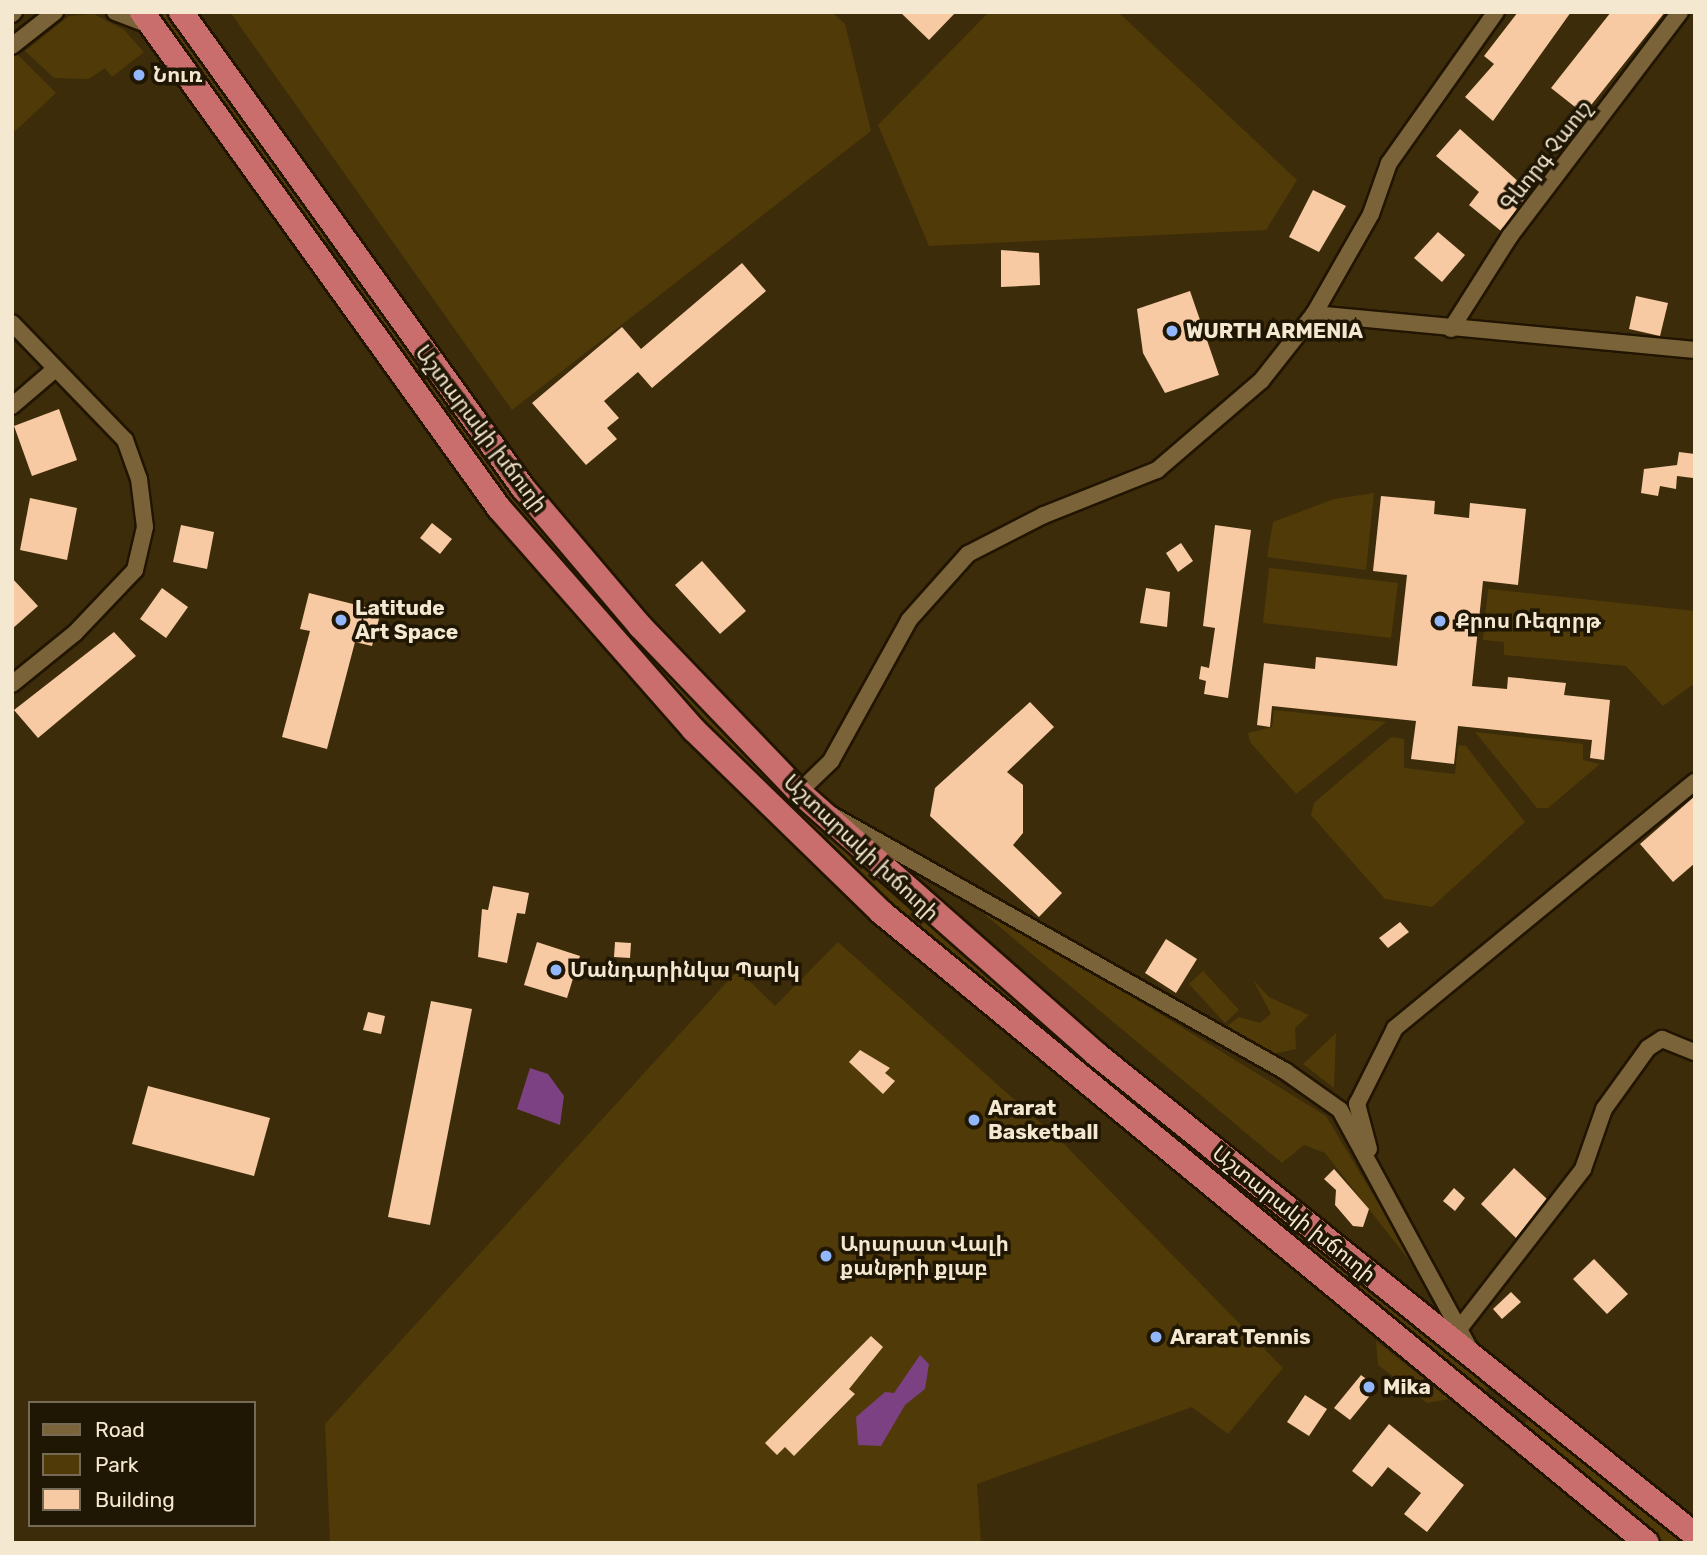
<!DOCTYPE html>
<html>
<head>
<meta charset="utf-8">
<style>
	body { margin:0 }
	#map { position:relative; width:1707px; height:1555px; overflow:hidden; background:#3d2c0a; font-family:Rubik,"Noto Sans Armenian",sans-serif }
	div>[style] { position:absolute }
	.green>* { inset:0; background:#503a08 }
	.water>* { inset:0; background:#7b4183 }
	.building>* { inset:0; background:#f7caa3 }
	.roads { filter:drop-shadow(2px 0 #211501) drop-shadow(-2px 0 #211501) drop-shadow(0 2px #211501) drop-shadow(0 -2px #211501) }
	.minor>* { height:16px; margin:-8px; padding:0 8px; transform-origin:8px; border-radius:8px; background:#7a6338 }
	.highway>* { height:24px; margin:-12px; padding:0 12px; transform-origin:12px; border-radius:12px; background:#c96e6c }
	.dots>* { width:19px; height:19px; translate:-50% -50%; box-sizing:border-box; border:4px solid #1f1604; border-radius:50% }
	span { translate:-50% -50%; white-space:nowrap; text-align:center; line-height:1.15; -webkit-text-stroke:7px #1f1604; paint-order:stroke }
	.poi-label { font-size:21px; color:#f5e8d1; font-weight:700 }
	.left { translate:0 -50%; text-align:left }
	.street-label { font-size:21px; color:#f5e8d1 }
	.frame { position:absolute; inset:0; border:14px solid #f5e8d1; pointer-events:none }
	.legend { position:absolute; left:28px; top:1401px; width:228px; height:126px; box-sizing:border-box; background:#1f1604; border:2px solid #756a56; margin:0; padding:9px 12px; list-style:none; font-size:21px; color:#f5e8d1 }
	.legend li { display:flex; align-items:center; gap:14px; height:35px }
	.legend b { width:35px; border:2px solid #756a56 }
</style>
</head>
<body>
<div id="map">
	<div class="green">
		<i style="clip-path:polygon(156px 12px,171px 12px,328px 239px,319px 245px)"></i>
		<i style="clip-path:polygon(230px 12px,832px 12px,845px 24px,871px 131px,512px 410px)"></i>
		<i style="clip-path:polygon(989px 12px,1118px 12px,1297px 180px,1266px 230px,929px 246px,878px 125px)"></i>
		<i style="clip-path:polygon(94px 14px,124px 30px,144px 52px,112px 77px,105px 68px,89px 79px,54px 78px,25px 51px,69px 16px)"></i>
		<i style="clip-path:polygon(16px 53px,56px 93px,12px 134px,12px 57px)"></i>
		<i style="clip-path:polygon(355px 278px,516px 493px,635px 633px,1490px 1385px,1483px 1394px,886px 901px,700px 723px,507px 501px,346px 286px)"></i>
		<i style="clip-path:polygon(1374px 493px,1366px 570px,1267px 557px,1273px 522px,1334px 499px)"></i>
		<i style="clip-path:polygon(1269px 568px,1398px 583px,1391px 638px,1263px 623px)"></i>
		<i style="clip-path:polygon(1488px 589px,1695px 611px,1695px 683px,1663px 706px,1626px 666px,1504px 655px,1504px 642px,1483px 640px)"></i>
		<i style="clip-path:polygon(1274px 710px,1386px 722px,1296px 794px,1250px 742px,1248px 733px,1272px 727px)"></i>
		<i style="clip-path:polygon(1475px 732px,1583px 744px,1583px 760px,1600px 764px,1548px 808px,1537px 808px)"></i>
		<i style="clip-path:polygon(1391px 737px,1404px 739px,1404px 768px,1455px 774px,1458px 745px,1466px 746px,1525px 822px,1432px 907px,1385px 899px,1311px 815px,1314px 803px)"></i>
		<i style="clip-path:polygon(947px 883px,1326px 1116px,1423px 1278px,1325px 1153px,1304px 1145px,1282px 1163px)"></i>
		<i style="clip-path:polygon(838px 942px,1064px 1144px,1283px 1368px,1228px 1434px,1192px 1407px,977px 1484px,981px 1543px,330px 1543px,325px 1424px,738px 970px,775px 1006px)"></i>
		<i style="clip-path:polygon(1203px 971px,1239px 1010px,1225px 1023px,1189px 984px)"></i>
		<i style="clip-path:polygon(1253px 980px,1269px 997px,1309px 1015px,1295px 1028px,1296px 1049px,1264px 1056px,1221px 1031px,1239px 1017px,1260px 1023px,1271px 1014px)"></i>
		<i style="clip-path:polygon(1336px 1033px,1334px 1088px,1303px 1064px)"></i>
		<i style="clip-path:polygon(1376px 1341px,1450px 1399px,1427px 1403px,1378px 1365px)"></i>
		<i style="clip-path:polygon(1529px 1419px,1686px 1543px,1666px 1543px,1521px 1428px)"></i>
	</div>
	<div class="water">
		<i style="clip-path:polygon(530px 1068px,548px 1074px,564px 1096px,560px 1125px,517px 1109px)"></i>
		<i style="clip-path:polygon(920px 1355px,929px 1364px,925px 1389px,905px 1405px,881px 1446px,858px 1445px,856px 1417px,885px 1392px,894px 1393px)"></i>
	</div>
	<div class="building">
		<i style="clip-path:polygon(900px 12px,956px 12px,929px 40px)"></i>
		<i style="clip-path:polygon(1518px 12px,1571px 12px,1493px 121px,1465px 97px,1494px 64px,1484px 56px)"></i>
		<i style="clip-path:polygon(1611px 12px,1665px 12px,1584px 114px,1551px 88px)"></i>
		<i style="clip-path:polygon(1460px 129px,1530px 192px,1501px 231px,1469px 205px,1479px 192px,1436px 156px)"></i>
		<i style="clip-path:polygon(1313px 190px,1346px 206px,1319px 252px,1289px 237px)"></i>
		<i style="clip-path:polygon(1438px 232px,1465px 255px,1442px 282px,1414px 258px)"></i>
		<i style="clip-path:polygon(1001px 250px,1039px 253px,1040px 285px,1001px 287px)"></i>
		<i style="clip-path:polygon(742px 263px,766px 291px,652px 388px,638px 372px,604px 401px,619px 418px,607px 428px,617px 439px,586px 465px,532px 403px,622px 327px,641px 349px)"></i>
		<i style="clip-path:polygon(1190px 291px,1219px 375px,1165px 393px,1143px 353px,1137px 309px)"></i>
		<i style="clip-path:polygon(1636px 296px,1668px 303px,1660px 336px,1629px 329px)"></i>
		<i style="clip-path:polygon(59px 409px,77px 460px,32px 476px,14px 426px)"></i>
		<i style="clip-path:polygon(1679px 452px,1695px 454px,1693px 478px,1677px 476px,1676px 489px,1660px 486px,1658px 496px,1641px 493px,1644px 469px,1677px 465px)"></i>
		<i style="clip-path:polygon(1381px 496px,1435px 501px,1434px 514px,1469px 518px,1470px 503px,1526px 509px,1518px 585px,1483px 581px,1472px 686px,1507px 689px,1508px 677px,1566px 683px,1564px 695px,1610px 700px,1604px 760px,1590px 758px,1592px 740px,1458px 726px,1454px 764px,1411px 759px,1416px 721px,1272px 706px,1270px 727px,1257px 725px,1264px 663px,1315px 669px,1316px 657px,1397px 666px,1407px 575px,1373px 571px)"></i>
		<i style="clip-path:polygon(30px 498px,77px 508px,67px 560px,20px 550px)"></i>
		<i style="clip-path:polygon(432px 523px,452px 539px,440px 554px,420px 538px)"></i>
		<i style="clip-path:polygon(181px 525px,214px 532px,207px 569px,173px 562px)"></i>
		<i style="clip-path:polygon(1215px 525px,1251px 530px,1228px 698px,1204px 694px,1206px 681px,1199px 679px,1201px 666px,1209px 668px,1215px 628px,1203px 626px)"></i>
		<i style="clip-path:polygon(1181px 543px,1193px 561px,1178px 572px,1166px 553px)"></i>
		<i style="clip-path:polygon(702px 561px,746px 611px,720px 634px,675px 585px)"></i>
		<i style="clip-path:polygon(12px 578px,38px 606px,12px 629px)"></i>
		<i style="clip-path:polygon(162px 588px,188px 607px,166px 638px,140px 619px)"></i>
		<i style="clip-path:polygon(1146px 588px,1170px 592px,1167px 627px,1140px 623px)"></i>
		<i style="clip-path:polygon(309px 593px,381px 611px,372px 646px,355px 642px,327px 749px,282px 737px,310px 631px,300px 629px)"></i>
		<i style="clip-path:polygon(114px 632px,136px 656px,38px 738px,14px 710px)"></i>
		<i style="clip-path:polygon(1030px 702px,1054px 727px,1007px 772px,1023px 785px,1023px 833px,1013px 845px,1062px 893px,1039px 917px,930px 816px,935px 788px)"></i>
		<i style="clip-path:polygon(1695px 796px,1695px 863px,1673px 882px,1640px 844px)"></i>
		<i style="clip-path:polygon(493px 886px,529px 893px,525px 914px,517px 913px,507px 963px,478px 957px,482px 909px,488px 910px)"></i>
		<i style="clip-path:polygon(1400px 922px,1409px 932px,1388px 948px,1379px 938px)"></i>
		<i style="clip-path:polygon(1166px 939px,1197px 959px,1176px 993px,1145px 973px)"></i>
		<i style="clip-path:polygon(537px 942px,580px 956px,567px 998px,524px 985px)"></i>
		<i style="clip-path:polygon(615px 942px,631px 943px,630px 958px,614px 957px)"></i>
		<i style="clip-path:polygon(431px 1001px,472px 1009px,430px 1225px,388px 1217px)"></i>
		<i style="clip-path:polygon(368px 1012px,385px 1016px,381px 1034px,363px 1030px)"></i>
		<i style="clip-path:polygon(860px 1050px,890px 1068px,885px 1073px,895px 1081px,883px 1094px,849px 1062px)"></i>
		<i style="clip-path:polygon(148px 1086px,270px 1118px,254px 1176px,132px 1144px)"></i>
		<i style="clip-path:polygon(1514px 1168px,1547px 1199px,1516px 1238px,1481px 1204px)"></i>
		<i style="clip-path:polygon(1334px 1169px,1369px 1209px,1363px 1227px,1353px 1226px,1335px 1205px,1336px 1190px,1324px 1179px)"></i>
		<i style="clip-path:polygon(1454px 1188px,1465px 1198px,1455px 1211px,1443px 1201px)"></i>
		<i style="clip-path:polygon(1594px 1259px,1628px 1294px,1607px 1314px,1573px 1279px)"></i>
		<i style="clip-path:polygon(1511px 1292px,1521px 1302px,1502px 1319px,1493px 1309px)"></i>
		<i style="clip-path:polygon(871px 1336px,883px 1347px,849px 1389px,855px 1394px,794px 1456px,785px 1447px,777px 1455px,765px 1443px)"></i>
		<i style="clip-path:polygon(1361px 1375px,1377px 1387px,1350px 1420px,1334px 1408px)"></i>
		<i style="clip-path:polygon(1305px 1395px,1327px 1409px,1309px 1436px,1287px 1422px)"></i>
		<i style="clip-path:polygon(1389px 1424px,1464px 1485px,1427px 1532px,1404px 1514px,1421px 1493px,1388px 1467px,1372px 1487px,1352px 1471px)"></i>
	</div>
	<div class="roads">
		<div class="minor">
			<i style="left:115px;top:12px;width:40px;rotate:21deg"></i>
			<i style="left:12px;top:14px;width:3px;rotate:-45deg"></i>
			<i style="left:12px;top:46px;width:55px;rotate:-38.3deg"></i>
			<i style="left:1314px;top:314px;width:383px;rotate:5.4deg"></i>
			<i style="left:12px;top:323px;width:163px;rotate:46deg"></i>
			<i style="left:125px;top:440px;width:41px;rotate:70.3deg"></i>
			<i style="left:139px;top:479px;width:48px;rotate:82.9deg"></i>
			<i style="left:145px;top:527px;width:44px;rotate:103.1deg"></i>
			<i style="left:135px;top:570px;width:87px;rotate:133.6deg"></i>
			<i style="left:75px;top:633px;width:81px;rotate:141deg"></i>
			<i style="left:1451px;top:329px;width:110px;rotate:-57.6deg"></i>
			<i style="left:1510px;top:236px;width:281px;rotate:-52.8deg"></i>
			<i style="left:12px;top:406px;width:54px;rotate:-40.5deg"></i>
			<i style="left:799px;top:792px;width:45px;rotate:-44.1deg"></i>
			<i style="left:831px;top:761px;width:161px;rotate:-61deg"></i>
			<i style="left:909px;top:620px;width:89px;rotate:-48.2deg"></i>
			<i style="left:968px;top:554px;width:85px;rotate:-27.2deg"></i>
			<i style="left:1044px;top:515px;width:122px;rotate:-21.7deg"></i>
			<i style="left:1157px;top:470px;width:137px;rotate:-40.6deg"></i>
			<i style="left:1261px;top:381px;width:85px;rotate:-51.7deg"></i>
			<i style="left:1314px;top:314px;width:115px;rotate:-60.3deg"></i>
			<i style="left:1371px;top:214px;width:54px;rotate:-70.6deg"></i>
			<i style="left:1389px;top:163px;width:185px;rotate:-54.7deg"></i>
			<i style="left:830px;top:814px;width:523px;rotate:29.46deg"></i>
			<i style="left:1285px;top:1071px;width:67px;rotate:35.3deg"></i>
			<i style="left:1340px;top:1110px;width:272px;rotate:61.5deg"></i>
			<i style="left:1369px;top:1149px;width:47px;rotate:-104.9deg"></i>
			<i style="left:1357px;top:1104px;width:85px;rotate:-63.4deg"></i>
			<i style="left:1395px;top:1028px;width:388px;rotate:-39.4deg"></i>
			<i style="left:1459px;top:1329px;width:202px;rotate:-52.2deg"></i>
			<i style="left:1583px;top:1169px;width:64px;rotate:-70.7deg"></i>
			<i style="left:1604px;top:1109px;width:75px;rotate:-54.2deg"></i>
			<i style="left:1648px;top:1048px;width:17px;rotate:-33deg"></i>
			<i style="left:1662px;top:1039px;width:35px;rotate:22deg"></i>
		</div>
		<div class="highway">
			<i style="left:142px;top:12px;width:611px;rotate:54.26deg"></i>
			<i style="left:499px;top:508px;width:295px;rotate:48.7deg"></i>
			<i style="left:694px;top:730px;width:261px;rotate:44.2deg"></i>
			<i style="left:881px;top:912px;width:992px;rotate:39.48deg"></i>
			<i style="left:181px;top:12px;width:586px;rotate:54.3deg"></i>
			<i style="left:523px;top:488px;width:181px;rotate:49.7deg"></i>
			<i style="left:640px;top:626px;width:230px;rotate:46.2deg"></i>
			<i style="left:799px;top:792px;width:396px;rotate:41.4deg"></i>
			<i style="left:1096px;top:1054px;width:768px;rotate:38.76deg"></i>
		</div>
	</div>
	<div class="dots">
		<i style="left:139px;top:75px;background:#92b7fd"></i>
		<i style="left:1172px;top:331px;background:#92b7fd"></i>
		<i style="left:341px;top:620px;background:#92b7fd"></i>
		<i style="left:1440px;top:621px;background:#92b7fd"></i>
		<i style="left:556px;top:970px;background:#92b7fd"></i>
		<i style="left:974px;top:1120px;background:#92b7fd"></i>
		<i style="left:826px;top:1256px;background:#92b7fd"></i>
		<i style="left:1156px;top:1337px;background:#92b7fd"></i>
		<i style="left:1369px;top:1387px;background:#92b7fd"></i>
	</div>
	<div class="poi-label">
		<span class="left" style="left:153px;top:75px">Նուռ</span>
		<span class="left" style="left:1186px;top:331px">WURTH ARMENIA</span>
		<span class="left" style="left:355px;top:620px">Latitude<br>Art Space</span>
		<span class="left" style="left:1456px;top:621px">Քրոս Ռեզորթ</span>
		<span class="left" style="left:570px;top:970px">Մանդարինկա Պարկ</span>
		<span class="left" style="left:988px;top:1120px">Ararat<br>Basketball</span>
		<span class="left" style="left:840px;top:1256px">Արարատ Վալի<br>քանթրի քլաբ</span>
		<span class="left" style="left:1170px;top:1337px">Ararat Tennis</span>
		<span class="left" style="left:1383px;top:1387px">Mika</span>
	</div>
	<div class="street-label">
		<span style="left:1546px;top:156px;rotate:-52deg">Գևորգ Չաուշ</span>
		<span style="left:481px;top:429px;rotate:53deg">Աշտարակի խճուղի</span>
		<span style="left:861px;top:848px;rotate:43deg">Աշտարակի խճուղի</span>
		<span style="left:1294px;top:1214px;rotate:39deg">Աշտարակի խճուղի</span>
	</div>
	<div class="frame"></div>
	<ul class="legend">
	<li><b style="height:9px;background:#7a6338"></b>Road</li>
	<li><b style="height:19px;background:#503a08"></b>Park</li>
	<li><b style="height:19px;background:#f7caa3"></b>Building</li>
	</ul>
</div>
</body>
</html>
